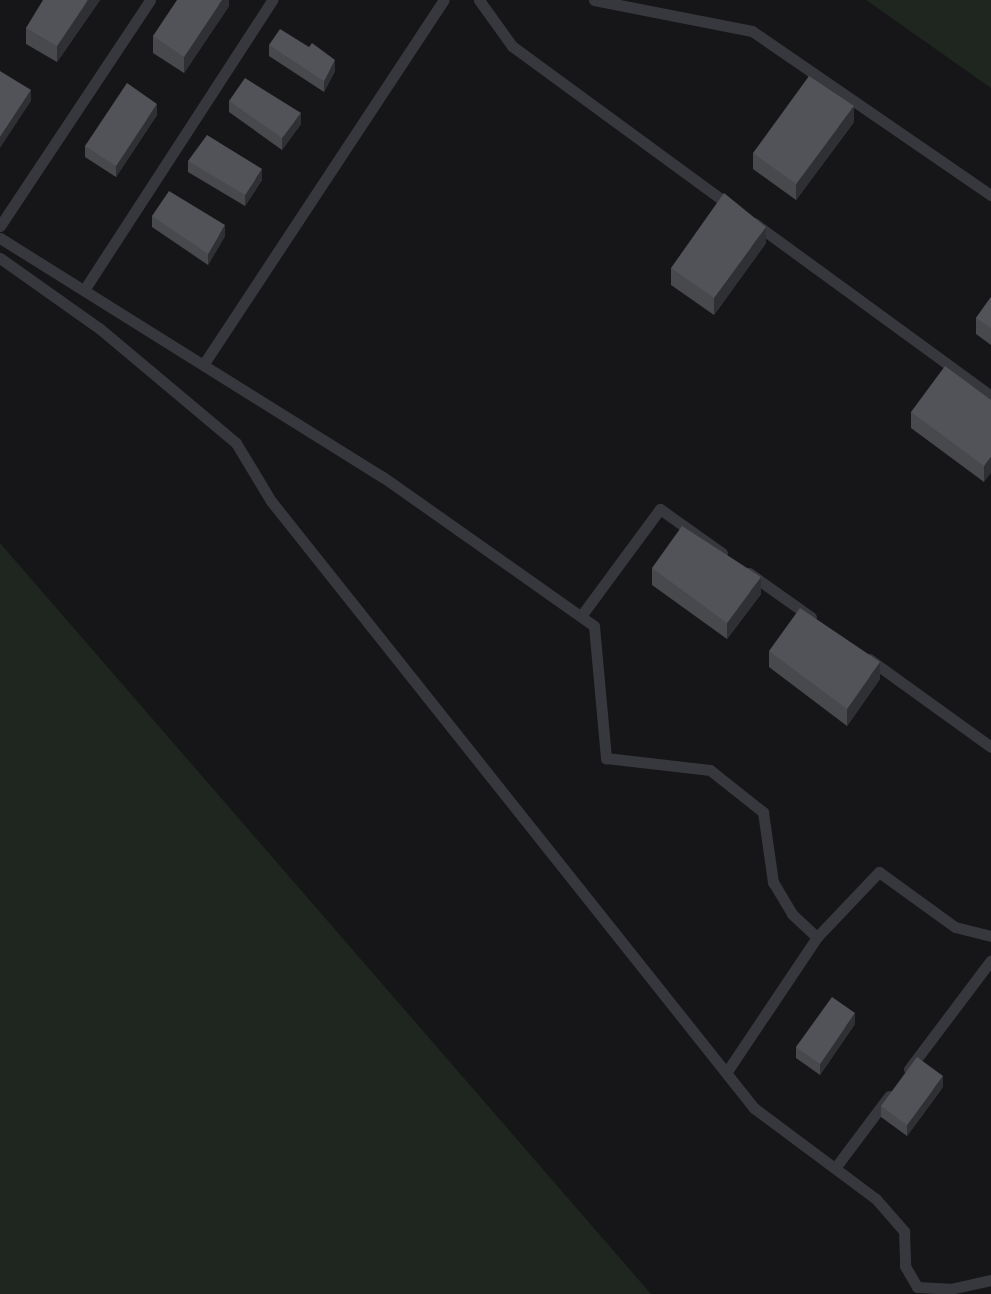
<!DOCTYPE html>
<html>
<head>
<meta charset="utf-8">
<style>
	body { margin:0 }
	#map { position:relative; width:991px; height:1294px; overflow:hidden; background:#161618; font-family:Raleway,sans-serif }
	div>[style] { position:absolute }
	.green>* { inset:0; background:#1e261f }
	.service>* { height:11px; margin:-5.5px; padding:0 5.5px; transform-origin:5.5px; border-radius:5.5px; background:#37383d }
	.wall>* { inset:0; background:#47494d }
	.shaded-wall>* { inset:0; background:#2f3033 }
	.building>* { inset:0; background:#525359 }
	span { translate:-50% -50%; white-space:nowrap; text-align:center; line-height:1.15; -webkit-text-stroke:5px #111113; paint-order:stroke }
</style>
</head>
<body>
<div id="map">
	<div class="green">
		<i style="clip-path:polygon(866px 0,991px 0,991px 88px)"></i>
		<i style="clip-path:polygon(0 543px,651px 1294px,0 1294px)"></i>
	</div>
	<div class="service">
		<i style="left:479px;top:0;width:57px;rotate:54.3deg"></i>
		<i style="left:512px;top:46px;width:274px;rotate:36.2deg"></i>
		<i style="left:594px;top:0;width:161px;rotate:11.1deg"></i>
		<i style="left:752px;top:31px;width:290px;rotate:34.5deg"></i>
		<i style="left:754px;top:223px;width:293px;rotate:36.1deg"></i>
		<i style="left:0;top:226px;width:271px;rotate:-56.4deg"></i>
		<i style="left:0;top:238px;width:451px;rotate:32deg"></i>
		<i style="left:383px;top:477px;width:258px;rotate:35.2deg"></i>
		<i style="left:594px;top:626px;width:133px;rotate:84.8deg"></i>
		<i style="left:606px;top:758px;width:105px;rotate:6.6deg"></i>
		<i style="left:710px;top:770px;width:68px;rotate:38.4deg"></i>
		<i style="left:763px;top:812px;width:71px;rotate:81.9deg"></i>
		<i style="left:773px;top:882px;width:37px;rotate:59deg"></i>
		<i style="left:792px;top:914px;width:34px;rotate:43deg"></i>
		<i style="left:0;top:258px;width:121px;rotate:35.3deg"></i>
		<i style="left:99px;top:328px;width:179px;rotate:40deg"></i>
		<i style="left:236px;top:443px;width:68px;rotate:58.9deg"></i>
		<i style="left:271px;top:501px;width:776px;rotate:51.49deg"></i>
		<i style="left:754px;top:1108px;width:152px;rotate:36.7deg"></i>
		<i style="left:876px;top:1199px;width:43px;rotate:48.8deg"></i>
		<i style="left:904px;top:1231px;width:35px;rotate:88deg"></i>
		<i style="left:905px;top:1266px;width:24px;rotate:60deg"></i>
		<i style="left:917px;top:1287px;width:33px;rotate:3deg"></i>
		<i style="left:950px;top:1289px;width:42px;rotate:-12.4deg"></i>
		<i style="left:84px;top:290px;width:346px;rotate:-57deg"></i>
		<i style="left:203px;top:365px;width:437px;rotate:-56.6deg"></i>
		<i style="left:749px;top:573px;width:76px;rotate:35.4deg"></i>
		<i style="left:581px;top:616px;width:133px;rotate:-53.6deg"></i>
		<i style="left:660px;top:509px;width:76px;rotate:35.4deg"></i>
		<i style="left:869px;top:659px;width:150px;rotate:35.8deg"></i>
		<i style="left:909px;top:1069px;width:136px;rotate:-53deg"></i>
		<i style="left:726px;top:1073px;width:164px;rotate:-56.2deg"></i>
		<i style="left:817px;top:937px;width:90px;rotate:-46.4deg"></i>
		<i style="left:879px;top:872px;width:94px;rotate:35.9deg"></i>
		<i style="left:955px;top:927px;width:37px;rotate:14deg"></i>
		<i style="left:835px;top:1168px;width:90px;rotate:-53.1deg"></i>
	</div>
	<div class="wall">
		<i style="clip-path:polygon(100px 0,57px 62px,26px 44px,26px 28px)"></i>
		<i style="clip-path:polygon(229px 0,229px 6px,184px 73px,153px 53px,153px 36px)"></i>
		<i style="clip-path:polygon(269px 45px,335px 71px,324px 92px,269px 56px)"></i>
		<i style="clip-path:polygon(229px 101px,301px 124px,282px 150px,229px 112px)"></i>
		<i style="clip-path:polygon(157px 115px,116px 177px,85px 157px,85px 146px)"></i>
		<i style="clip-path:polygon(854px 122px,796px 200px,753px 169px,753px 153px)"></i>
		<i style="clip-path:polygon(188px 161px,262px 180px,245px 206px,188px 172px)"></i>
		<i style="clip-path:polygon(152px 216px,225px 236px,208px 265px,152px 227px)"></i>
		<i style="clip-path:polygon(766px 243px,714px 315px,671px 285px,671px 268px)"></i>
		<i style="clip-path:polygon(991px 297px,991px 345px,976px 334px,976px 318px)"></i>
		<i style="clip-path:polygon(991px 400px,984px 482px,911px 428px,911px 412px)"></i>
		<i style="clip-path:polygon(652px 568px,761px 594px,727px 639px,652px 585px)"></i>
		<i style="clip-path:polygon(769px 651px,880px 679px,847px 726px,769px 667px)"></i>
		<i style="clip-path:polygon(855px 1024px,820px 1075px,796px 1058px,796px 1047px)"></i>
		<i style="clip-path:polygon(943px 1087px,907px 1136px,881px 1117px,881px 1106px)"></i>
	</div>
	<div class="shaded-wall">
		<i style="clip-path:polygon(88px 0,100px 0,57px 62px,57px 46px)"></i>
		<i style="clip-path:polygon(222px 0,229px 0,229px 6px,184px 73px,184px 57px)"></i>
		<i style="clip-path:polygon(335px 60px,335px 71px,324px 92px,324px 81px)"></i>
		<i style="clip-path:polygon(31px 90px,31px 101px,0 148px,0 137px)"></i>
		<i style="clip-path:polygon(157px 104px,157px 115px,116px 177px,116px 166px)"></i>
		<i style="clip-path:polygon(854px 106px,854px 122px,796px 200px,796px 184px)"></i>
		<i style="clip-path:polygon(301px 113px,301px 124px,282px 150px,282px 138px)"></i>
		<i style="clip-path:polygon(262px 169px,262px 180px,245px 206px,245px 195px)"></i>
		<i style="clip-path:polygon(225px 225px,225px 236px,208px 265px,208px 254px)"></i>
		<i style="clip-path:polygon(766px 227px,766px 243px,714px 315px,714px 298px)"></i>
		<i style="clip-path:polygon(991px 457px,991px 473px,984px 482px,984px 466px)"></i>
		<i style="clip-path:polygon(761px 577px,761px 594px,727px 639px,727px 623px)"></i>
		<i style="clip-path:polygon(880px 662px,880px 679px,847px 726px,847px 709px)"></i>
		<i style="clip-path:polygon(855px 1013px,855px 1024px,820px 1075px,820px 1064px)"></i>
		<i style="clip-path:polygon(943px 1076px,943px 1087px,907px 1136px,907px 1125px)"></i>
	</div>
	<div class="building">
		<i style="clip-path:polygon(43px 0,88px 0,57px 46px,26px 28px)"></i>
		<i style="clip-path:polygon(177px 0,222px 0,184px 57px,153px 36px)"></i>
		<i style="clip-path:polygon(280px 29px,309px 47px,312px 43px,335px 60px,324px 81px,269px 45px)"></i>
		<i style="clip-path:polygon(0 71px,31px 90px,0 137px)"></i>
		<i style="clip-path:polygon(809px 76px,854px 106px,796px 184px,753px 153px)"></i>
		<i style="clip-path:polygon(245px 78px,301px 113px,282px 138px,229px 101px)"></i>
		<i style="clip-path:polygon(127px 83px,157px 104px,116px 166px,85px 146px)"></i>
		<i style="clip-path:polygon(207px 135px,262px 169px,245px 195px,188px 161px)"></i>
		<i style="clip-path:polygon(169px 191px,225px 225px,208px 254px,152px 216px)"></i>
		<i style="clip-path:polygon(724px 193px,766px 227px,714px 298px,671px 268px)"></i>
		<i style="clip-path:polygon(991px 297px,991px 328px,976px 318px)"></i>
		<i style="clip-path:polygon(945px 366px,991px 400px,991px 457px,984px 466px,911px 412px)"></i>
		<i style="clip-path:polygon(682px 526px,761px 577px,727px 623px,652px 568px)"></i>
		<i style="clip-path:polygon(800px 608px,880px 662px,847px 709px,769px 651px)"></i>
		<i style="clip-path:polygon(832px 997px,855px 1013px,820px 1064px,796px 1047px)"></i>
		<i style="clip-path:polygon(917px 1057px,943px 1076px,907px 1125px,881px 1106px)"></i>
	</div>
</div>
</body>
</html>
